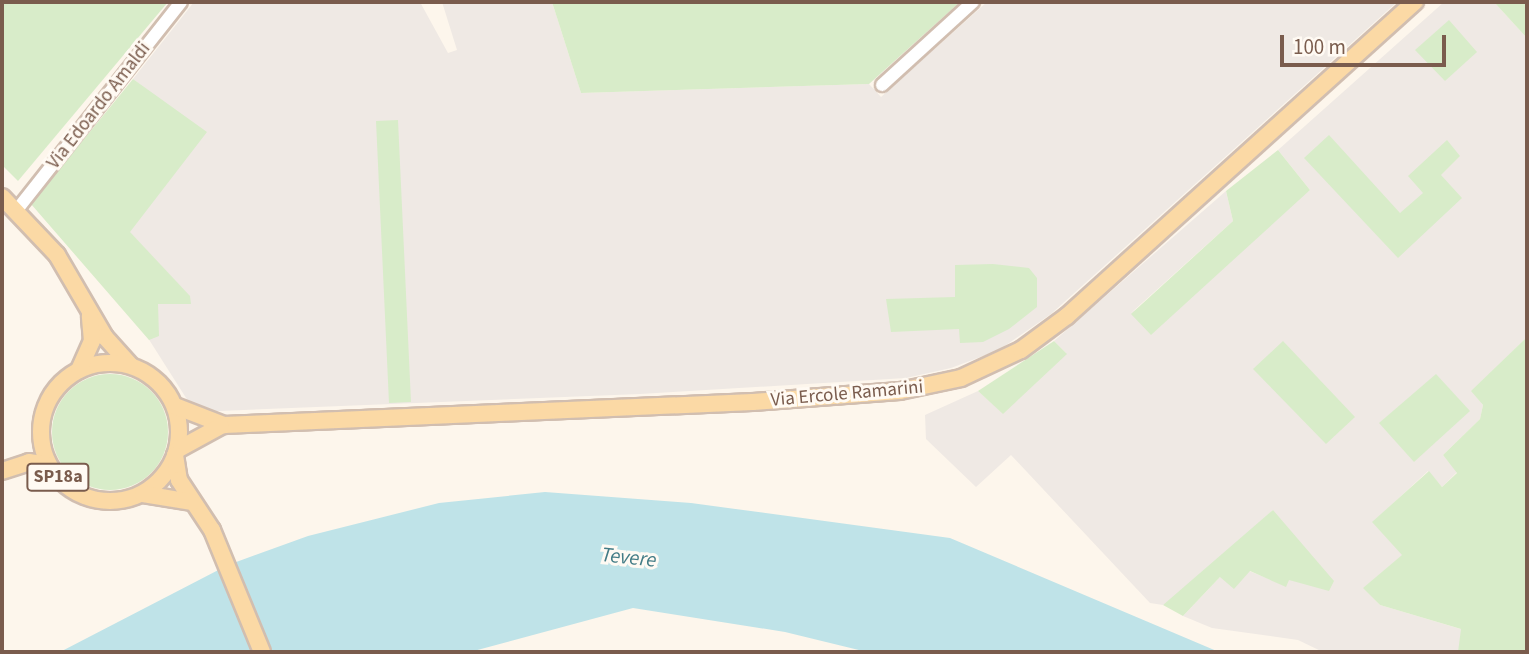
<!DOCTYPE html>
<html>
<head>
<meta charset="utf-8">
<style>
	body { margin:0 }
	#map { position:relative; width:1529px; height:654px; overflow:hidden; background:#fdf6ec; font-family:"Source Sans 3",sans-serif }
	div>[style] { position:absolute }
	.industrial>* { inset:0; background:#efe9e4 }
	.green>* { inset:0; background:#d8ecc9 }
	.round { border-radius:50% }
	.water>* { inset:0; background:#bfe3e8 }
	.roads { filter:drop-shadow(2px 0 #d1beb0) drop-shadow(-2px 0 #d1beb0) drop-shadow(0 2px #d1beb0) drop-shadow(0 -2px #d1beb0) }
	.minor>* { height:12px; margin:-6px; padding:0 6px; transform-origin:6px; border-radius:6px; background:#fff }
	.major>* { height:16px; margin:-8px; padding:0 8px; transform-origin:8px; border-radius:8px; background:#fbd9a5 }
	.major>.ring { margin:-8px; padding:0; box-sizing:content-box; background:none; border:16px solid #fbd9a5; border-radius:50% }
	span { translate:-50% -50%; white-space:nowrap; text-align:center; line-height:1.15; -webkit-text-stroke:6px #fffaf3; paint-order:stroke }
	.shield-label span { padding:2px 5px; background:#fffaf3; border:2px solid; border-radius:5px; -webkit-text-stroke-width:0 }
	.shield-label { font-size:18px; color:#7a5c4d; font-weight:700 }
	.street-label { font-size:19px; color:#7a5c4d }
	.water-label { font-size:21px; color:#437c86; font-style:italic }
	.frame { position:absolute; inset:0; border:4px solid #7a5c4d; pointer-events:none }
	.scale { position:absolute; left:1280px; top:35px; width:166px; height:32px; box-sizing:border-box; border:4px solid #7a5c4d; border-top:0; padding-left:9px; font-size:21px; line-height:24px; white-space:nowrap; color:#7a5c4d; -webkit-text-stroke:5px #fffaf3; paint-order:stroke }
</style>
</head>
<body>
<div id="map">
	<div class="industrial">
		<i style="clip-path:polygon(194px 2px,420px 2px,448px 53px,457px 50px,442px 2px,552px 2px,581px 93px,869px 84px,881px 97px,987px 2px,1397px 2px,1051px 314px,999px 350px,951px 368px,906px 378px,640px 394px,195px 412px,134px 316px,63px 239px,172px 109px,133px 79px)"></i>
		<i style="clip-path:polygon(1444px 2px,1494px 2px,1527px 38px,1527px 337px,1472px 391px,1483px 405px,1480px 419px,1443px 455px,1457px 472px,1442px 487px,1428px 471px,1373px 522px,1403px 555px,1364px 588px,1380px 605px,1464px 630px,1461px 652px,1323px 652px,1298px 640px,1212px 628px,1183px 616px,1220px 577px,1249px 571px,1286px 586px,1273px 510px,1178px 597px,1163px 605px,1150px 603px,1011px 455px,976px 487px,926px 439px,925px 415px,978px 391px,1003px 413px,1066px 353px,1054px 341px,1226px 191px,1233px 221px,1131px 313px,1310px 190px,1278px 150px)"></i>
	</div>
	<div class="green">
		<i style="clip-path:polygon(2px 2px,168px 2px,18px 181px,2px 165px)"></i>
		<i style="clip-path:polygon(552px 2px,960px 2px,869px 84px,581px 93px)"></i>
		<i style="clip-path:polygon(1494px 2px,1527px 2px,1527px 38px)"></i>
		<i style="clip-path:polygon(1449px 20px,1477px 52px,1445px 81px,1415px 50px)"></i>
		<i style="clip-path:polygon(133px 79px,207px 132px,130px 232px,190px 296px,191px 304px,158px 304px,159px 336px,149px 340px,31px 204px)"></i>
		<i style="clip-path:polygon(398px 120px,411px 402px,389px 403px,376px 121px)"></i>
		<i style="clip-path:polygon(1329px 135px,1400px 213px,1423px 193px,1408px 176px,1447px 140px,1460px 156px,1441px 175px,1462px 198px,1398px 258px,1304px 158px)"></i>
		<i style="clip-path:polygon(1278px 150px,1310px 190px,1151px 335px,1131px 314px,1233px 221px,1226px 191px)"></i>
		<i style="clip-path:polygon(993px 264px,1029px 268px,1037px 278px,1037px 307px,1009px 329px,983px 342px,960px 343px,959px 329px,891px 332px,886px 299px,955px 297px,955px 265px)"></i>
		<i style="clip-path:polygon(1527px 337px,1527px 652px,1458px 652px,1461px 629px,1380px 605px,1363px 588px,1402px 555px,1372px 522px,1429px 471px,1442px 487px,1457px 473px,1443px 455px,1480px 419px,1483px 405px,1471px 391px)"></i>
		<i style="clip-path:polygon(1054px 341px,1067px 354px,1003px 414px,978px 391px)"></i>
		<i style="clip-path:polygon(1283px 341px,1355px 417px,1326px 444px,1253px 369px)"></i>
		<i style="clip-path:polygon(1436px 374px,1470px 411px,1414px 462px,1379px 423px)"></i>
		<i class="round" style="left:52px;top:374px;width:116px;height:116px"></i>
		<i style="clip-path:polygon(1273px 510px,1334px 581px,1329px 591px,1289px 580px,1286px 587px,1250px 571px,1234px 589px,1220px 577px,1183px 616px,1163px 605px)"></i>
	</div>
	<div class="water">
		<i style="clip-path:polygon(545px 492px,691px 503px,950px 538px,1219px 652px,867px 652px,785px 632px,633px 608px,470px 652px,60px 652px,228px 565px,308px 536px,439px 503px)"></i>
	</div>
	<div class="roads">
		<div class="minor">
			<i style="left:882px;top:85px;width:123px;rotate:-42.4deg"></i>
			<i style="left:16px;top:211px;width:266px;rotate:-51.7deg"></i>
		</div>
		<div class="major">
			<i style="left:2px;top:197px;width:80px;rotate:46.5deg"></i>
			<i style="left:57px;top:255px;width:95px;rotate:59.7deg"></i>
			<i style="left:105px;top:337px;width:38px;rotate:48deg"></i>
			<i class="ring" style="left:41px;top:363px;width:122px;height:122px"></i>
			<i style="left:79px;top:370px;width:32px;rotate:-66deg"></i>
			<i style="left:92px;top:341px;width:25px;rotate:-95deg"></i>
			<i style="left:175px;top:406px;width:53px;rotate:21.2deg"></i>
			<i style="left:224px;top:425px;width:529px;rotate:-2.49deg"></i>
			<i style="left:753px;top:402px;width:147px;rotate:-4.3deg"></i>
			<i style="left:900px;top:391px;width:62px;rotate:-12deg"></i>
			<i style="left:961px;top:378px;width:66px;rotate:-25deg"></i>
			<i style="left:1021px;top:350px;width:57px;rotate:-36.5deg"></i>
			<i style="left:1067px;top:316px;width:469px;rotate:-42.1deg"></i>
			<i style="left:177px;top:450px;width:50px;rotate:-28.6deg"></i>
			<i style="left:175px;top:455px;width:25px;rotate:81deg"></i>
			<i style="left:179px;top:480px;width:60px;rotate:56.6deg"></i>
			<i style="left:212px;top:530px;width:132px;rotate:67.7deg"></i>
			<i style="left:2px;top:471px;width:28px;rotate:-18deg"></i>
			<i style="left:29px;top:462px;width:20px;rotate:9deg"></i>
			<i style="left:143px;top:494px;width:50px;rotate:9.3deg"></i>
		</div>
	</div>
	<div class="shield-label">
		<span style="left:58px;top:477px">SP18a</span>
	</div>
	<div class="street-label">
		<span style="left:99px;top:106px;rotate:-52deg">Via Edoardo Amaldi</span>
		<span style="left:847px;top:394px;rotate:-5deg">Via Ercole Ramarini</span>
	</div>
	<div class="water-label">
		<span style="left:629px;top:557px;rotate:6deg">Tevere</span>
	</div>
	<div class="frame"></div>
	<div class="scale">100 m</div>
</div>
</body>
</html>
